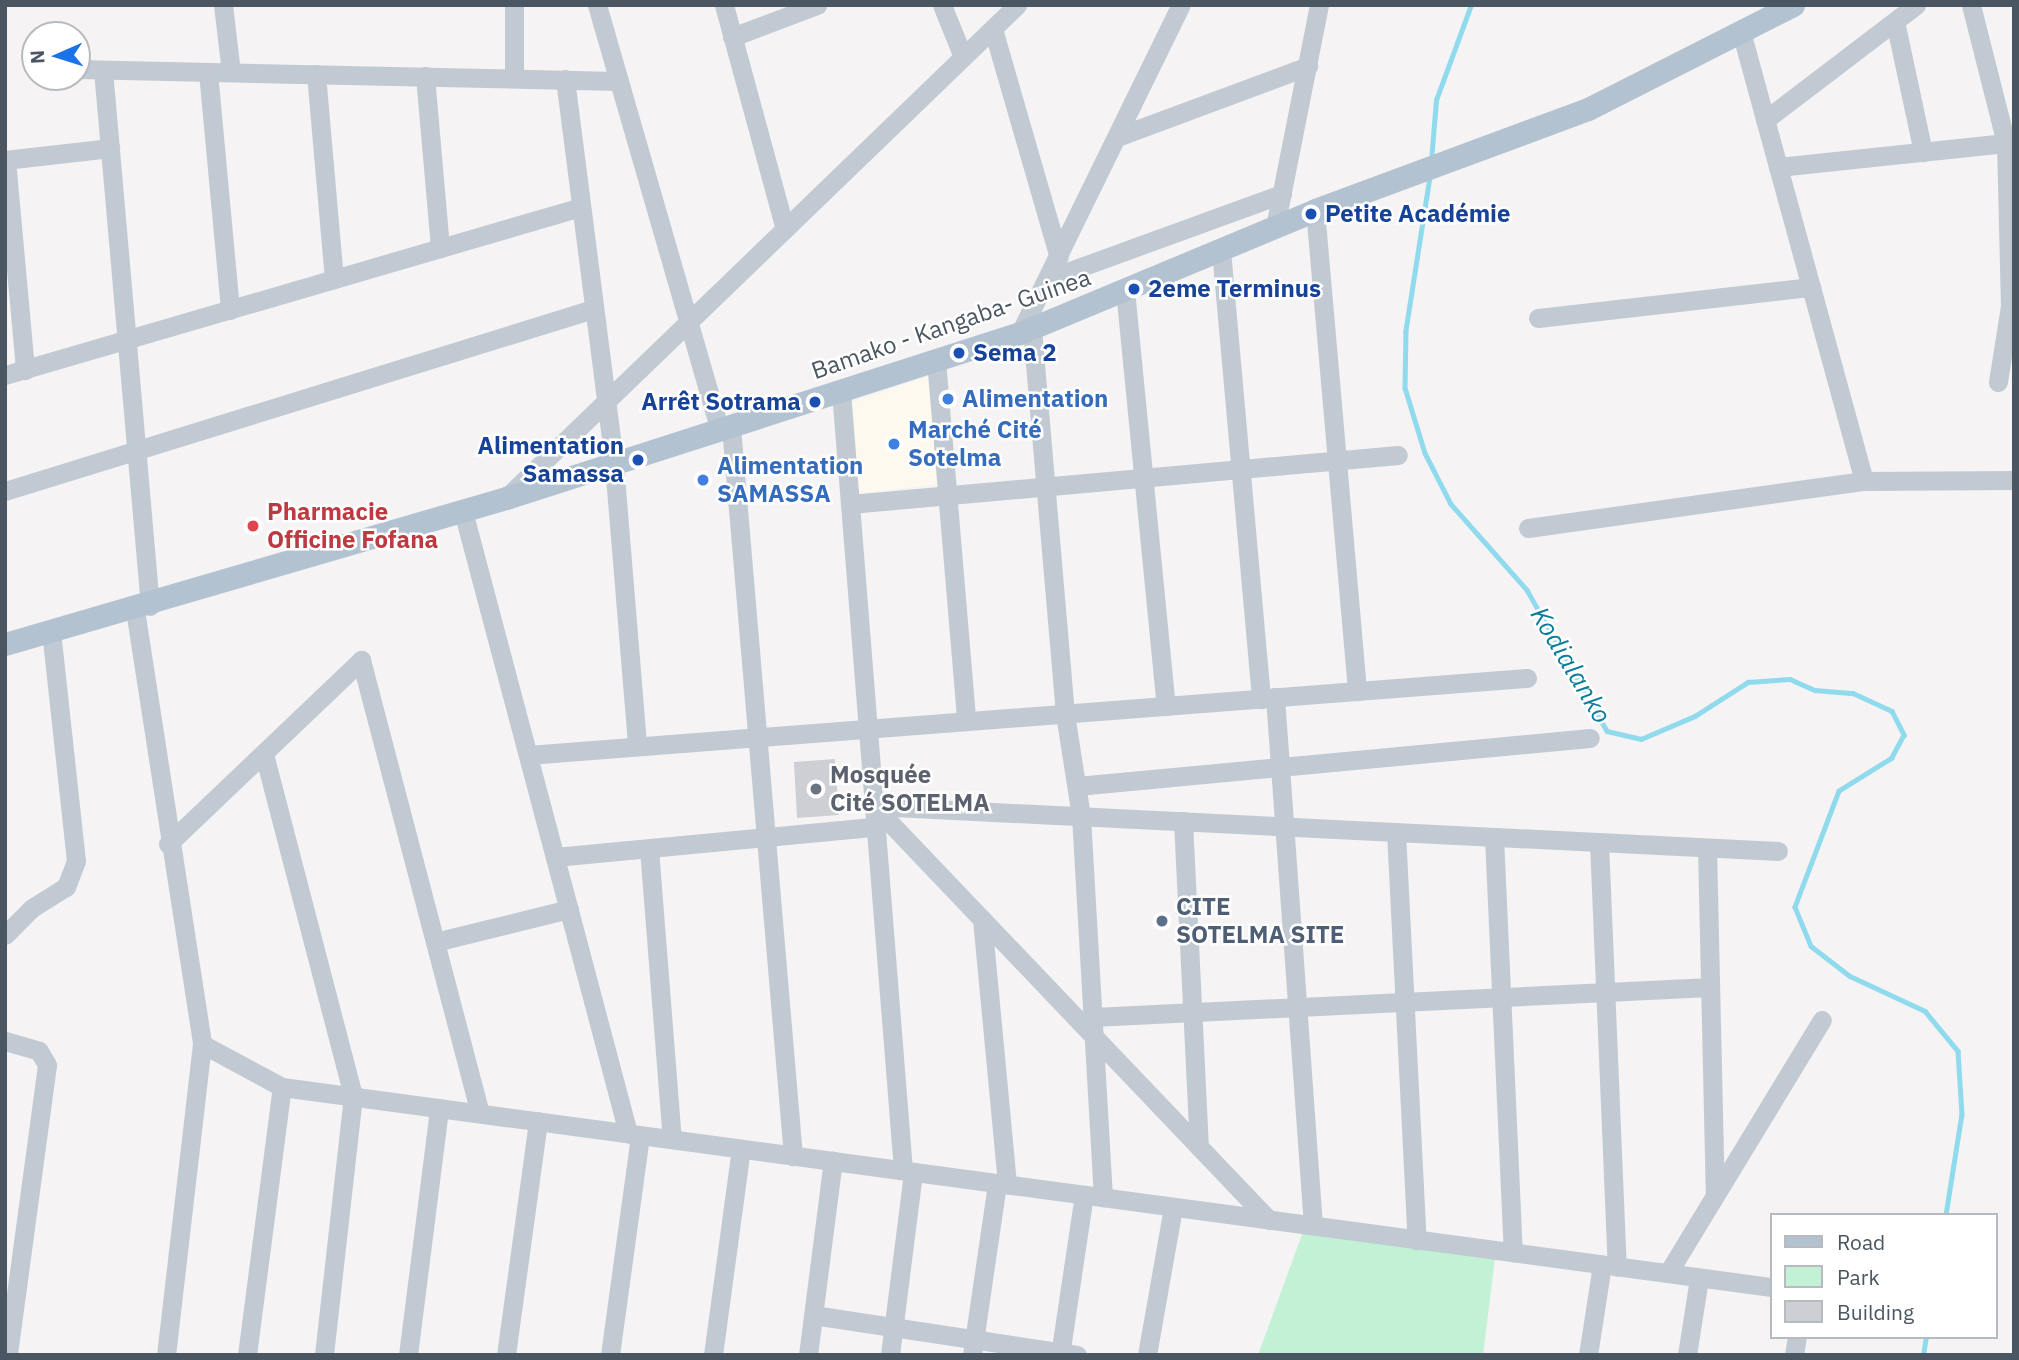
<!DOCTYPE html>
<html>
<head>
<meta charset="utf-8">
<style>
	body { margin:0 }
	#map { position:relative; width:2019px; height:1360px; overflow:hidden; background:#f5f3f3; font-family:"IBM Plex Sans",sans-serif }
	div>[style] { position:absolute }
	.commercial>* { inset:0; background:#fdf9ef }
	.green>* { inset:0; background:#c3f1d5 }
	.stream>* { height:4.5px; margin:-2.25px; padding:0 2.25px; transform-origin:2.25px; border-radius:2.25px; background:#90daee }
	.building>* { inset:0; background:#cdcfd5 }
	.minor>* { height:19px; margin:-9.5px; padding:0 9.5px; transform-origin:9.5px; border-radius:9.5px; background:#c1cad2 }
	.major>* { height:23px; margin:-11.5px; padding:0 11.5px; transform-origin:11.5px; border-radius:11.5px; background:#b3c2d1 }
	.dots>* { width:19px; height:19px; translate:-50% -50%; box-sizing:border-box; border:4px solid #fff; border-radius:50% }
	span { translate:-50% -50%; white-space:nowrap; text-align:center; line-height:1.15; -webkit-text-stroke:5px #fff; paint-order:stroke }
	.transit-label { font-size:24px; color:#164399; font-weight:700 }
	.left { translate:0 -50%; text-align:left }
	.right { translate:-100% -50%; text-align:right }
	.street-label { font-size:24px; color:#4a5661 }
	.shop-label { font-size:24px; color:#366cbe; font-weight:700 }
	.health-label { font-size:24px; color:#be3a42; font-weight:700 }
	.worship-label { font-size:24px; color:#5b616d; font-weight:700 }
	.service-label { font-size:24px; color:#4e5e75; font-weight:700 }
	.water-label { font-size:26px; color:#0c7c9b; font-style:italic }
	.frame { position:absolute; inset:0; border:7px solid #4a5661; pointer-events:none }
	.legend { position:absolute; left:1770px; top:1213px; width:228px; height:126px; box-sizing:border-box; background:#fff; border:2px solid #b7bbc0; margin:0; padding:9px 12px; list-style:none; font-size:21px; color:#4a5661 }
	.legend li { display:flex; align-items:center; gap:14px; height:35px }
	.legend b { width:35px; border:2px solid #b7bbc0 }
	.north { position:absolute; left:21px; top:21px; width:70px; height:70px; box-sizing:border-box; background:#fff; border:2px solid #b7bbc0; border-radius:50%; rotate:267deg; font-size:19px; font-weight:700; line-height:28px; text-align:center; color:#4a5661 }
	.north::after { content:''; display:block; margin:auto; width:24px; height:32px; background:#1a73e8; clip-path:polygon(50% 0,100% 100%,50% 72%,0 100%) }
</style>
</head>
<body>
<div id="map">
	<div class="commercial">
		<i style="clip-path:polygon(932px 375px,940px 484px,855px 494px,847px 404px)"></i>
	</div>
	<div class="green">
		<i style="clip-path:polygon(1304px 1229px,1495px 1258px,1483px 1355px,1258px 1355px)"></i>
	</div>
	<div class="stream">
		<i style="left:1431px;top:161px;width:61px;rotate:-85.3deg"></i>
		<i style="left:1436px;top:100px;width:101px;rotate:-69.8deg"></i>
		<i style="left:1430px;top:177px;width:156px;rotate:98.9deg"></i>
		<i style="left:1406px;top:331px;width:57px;rotate:91deg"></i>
		<i style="left:1405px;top:388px;width:68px;rotate:72.9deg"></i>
		<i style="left:1425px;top:453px;width:57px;rotate:63deg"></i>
		<i style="left:1451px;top:504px;width:115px;rotate:48.5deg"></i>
		<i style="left:1527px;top:590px;width:162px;rotate:60.4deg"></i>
		<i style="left:1607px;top:731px;width:35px;rotate:13deg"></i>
		<i style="left:1641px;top:739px;width:59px;rotate:-23.1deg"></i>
		<i style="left:1695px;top:716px;width:63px;rotate:-32.7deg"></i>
		<i style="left:1748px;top:682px;width:42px;rotate:-4.1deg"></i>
		<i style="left:1790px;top:679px;width:27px;rotate:24deg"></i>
		<i style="left:1815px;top:690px;width:38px;rotate:5deg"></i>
		<i style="left:1853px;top:693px;width:43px;rotate:24.8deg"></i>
		<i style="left:1892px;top:711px;width:27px;rotate:63deg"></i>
		<i style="left:1904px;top:735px;width:26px;rotate:118deg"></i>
		<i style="left:1892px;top:758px;width:62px;rotate:148.1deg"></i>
		<i style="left:1839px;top:791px;width:124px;rotate:110.8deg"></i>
		<i style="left:1795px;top:907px;width:42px;rotate:67.7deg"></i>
		<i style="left:1811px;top:946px;width:49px;rotate:37.6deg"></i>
		<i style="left:1850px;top:976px;width:83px;rotate:25deg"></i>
		<i style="left:1925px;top:1011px;width:52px;rotate:50.5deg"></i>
		<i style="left:1958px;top:1051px;width:63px;rotate:86.4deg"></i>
		<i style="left:1962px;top:1114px;width:102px;rotate:99deg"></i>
		<i style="left:1923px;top:1355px;width:18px;rotate:-81deg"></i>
	</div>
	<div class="building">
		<i style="clip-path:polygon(835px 759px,839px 815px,797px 818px,794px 762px)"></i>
	</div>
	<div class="minor">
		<i style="left:223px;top:5px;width:67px;rotate:83.2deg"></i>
		<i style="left:514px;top:5px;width:73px;rotate:90deg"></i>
		<i style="left:597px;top:5px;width:442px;rotate:73.9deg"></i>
		<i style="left:724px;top:5px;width:232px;rotate:74.8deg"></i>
		<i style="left:942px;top:5px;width:56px;rotate:68deg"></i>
		<i style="left:1971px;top:5px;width:142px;rotate:75.8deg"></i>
		<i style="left:2006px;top:143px;width:163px;rotate:88.6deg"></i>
		<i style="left:2010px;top:306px;width:77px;rotate:99deg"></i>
		<i style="left:1896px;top:26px;width:129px;rotate:77.9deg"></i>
		<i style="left:993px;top:29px;width:237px;rotate:73.9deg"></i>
		<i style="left:1742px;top:35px;width:462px;rotate:74.7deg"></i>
		<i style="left:1864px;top:481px;width:150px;rotate:-0.4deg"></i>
		<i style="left:732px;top:37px;width:91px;rotate:-20.6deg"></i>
		<i style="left:77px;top:69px;width:542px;rotate:1.27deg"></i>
		<i style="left:103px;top:70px;width:538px;rotate:84.99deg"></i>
		<i style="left:208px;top:72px;width:239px;rotate:84.7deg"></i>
		<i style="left:316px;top:74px;width:206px;rotate:85deg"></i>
		<i style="left:425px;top:76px;width:173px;rotate:85deg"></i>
		<i style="left:565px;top:79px;width:388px;rotate:82.7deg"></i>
		<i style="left:614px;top:464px;width:283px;rotate:85.3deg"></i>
		<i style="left:1765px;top:120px;width:190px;rotate:-37.3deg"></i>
		<i style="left:1117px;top:137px;width:204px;rotate:-20.4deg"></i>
		<i style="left:5px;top:160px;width:106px;rotate:-6.5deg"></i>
		<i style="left:6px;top:160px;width:211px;rotate:84.8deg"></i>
		<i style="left:1778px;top:167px;width:229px;rotate:-6deg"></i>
		<i style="left:1315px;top:210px;width:483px;rotate:85deg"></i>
		<i style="left:1275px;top:227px;width:226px;rotate:-78.8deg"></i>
		<i style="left:1221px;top:250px;width:451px;rotate:84.9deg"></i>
		<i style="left:1048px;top:279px;width:249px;rotate:-20deg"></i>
		<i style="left:1125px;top:290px;width:418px;rotate:84.4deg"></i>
		<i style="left:1538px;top:318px;width:275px;rotate:-6.5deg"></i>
		<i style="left:1032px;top:329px;width:386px;rotate:85.1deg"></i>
		<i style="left:1065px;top:714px;width:103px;rotate:81.1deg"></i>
		<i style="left:1081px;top:816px;width:382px;rotate:86.7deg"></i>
		<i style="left:1020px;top:333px;width:365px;rotate:-63.9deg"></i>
		<i style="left:936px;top:360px;width:362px;rotate:85.2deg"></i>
		<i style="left:5px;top:375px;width:600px;rotate:-16.26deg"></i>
		<i style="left:841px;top:391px;width:781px;rotate:85.45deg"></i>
		<i style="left:731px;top:427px;width:732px;rotate:85.14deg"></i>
		<i style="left:5px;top:491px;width:616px;rotate:-17.2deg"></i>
		<i style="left:507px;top:497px;width:709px;rotate:-43.97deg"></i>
		<i style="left:850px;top:504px;width:550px;rotate:-5.11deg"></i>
		<i style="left:463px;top:511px;width:644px;rotate:75.14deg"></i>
		<i style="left:1528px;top:528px;width:339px;rotate:-8deg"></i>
		<i style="left:135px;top:610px;width:439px;rotate:81.2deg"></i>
		<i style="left:202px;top:1044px;width:313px;rotate:96.6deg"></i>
		<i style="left:1275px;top:697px;width:530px;rotate:85.89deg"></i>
		<i style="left:264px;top:754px;width:353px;rotate:75.4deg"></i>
		<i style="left:353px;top:1096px;width:261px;rotate:96.4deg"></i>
		<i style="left:528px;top:755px;width:1002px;rotate:-4.41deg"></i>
		<i style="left:1077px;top:786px;width:515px;rotate:-5.35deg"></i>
		<i style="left:874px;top:806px;width:905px;rotate:2.85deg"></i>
		<i style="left:874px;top:806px;width:572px;rotate:46.35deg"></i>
		<i style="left:1183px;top:821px;width:326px;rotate:87.2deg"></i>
		<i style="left:1396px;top:832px;width:409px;rotate:87.1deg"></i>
		<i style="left:1494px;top:837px;width:416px;rotate:87.4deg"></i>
		<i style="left:1599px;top:842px;width:425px;rotate:87.6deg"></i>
		<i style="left:168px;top:844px;width:267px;rotate:-43.6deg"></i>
		<i style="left:361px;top:660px;width:468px;rotate:75.3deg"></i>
		<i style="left:1707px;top:848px;width:346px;rotate:88.7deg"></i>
		<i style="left:649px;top:849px;width:291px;rotate:85.5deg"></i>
		<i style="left:555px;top:857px;width:321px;rotate:-5.4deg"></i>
		<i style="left:982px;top:919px;width:266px;rotate:84.6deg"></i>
		<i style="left:5px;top:935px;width:38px;rotate:-45deg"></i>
		<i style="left:32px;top:908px;width:40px;rotate:-32deg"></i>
		<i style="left:66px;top:887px;width:28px;rotate:-69deg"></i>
		<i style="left:76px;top:861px;width:230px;rotate:-96.2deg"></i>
		<i style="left:435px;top:942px;width:138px;rotate:-13.8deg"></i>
		<i style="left:1093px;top:1017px;width:618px;rotate:-2.78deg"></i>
		<i style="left:5px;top:1041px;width:35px;rotate:16deg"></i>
		<i style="left:39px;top:1051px;width:16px;rotate:60deg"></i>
		<i style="left:47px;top:1065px;width:293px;rotate:97.7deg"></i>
		<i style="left:202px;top:1044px;width:91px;rotate:28.3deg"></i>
		<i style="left:282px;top:1087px;width:1503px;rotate:7.65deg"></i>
		<i style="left:1668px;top:1273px;width:296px;rotate:-58.7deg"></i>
		<i style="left:813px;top:1315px;width:267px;rotate:8.6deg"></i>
		<i style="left:247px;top:1355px;width:270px;rotate:-82.6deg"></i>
		<i style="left:408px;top:1355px;width:249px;rotate:-82.8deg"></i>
		<i style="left:506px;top:1355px;width:236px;rotate:-82.2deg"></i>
		<i style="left:610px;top:1355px;width:222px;rotate:-82.2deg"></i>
		<i style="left:713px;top:1355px;width:208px;rotate:-82.3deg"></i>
		<i style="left:808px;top:1355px;width:196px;rotate:-82.7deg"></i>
		<i style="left:890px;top:1355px;width:184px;rotate:-82.8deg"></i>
		<i style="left:972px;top:1355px;width:174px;rotate:-81.7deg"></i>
		<i style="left:1060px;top:1355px;width:162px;rotate:-81.5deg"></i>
		<i style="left:1147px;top:1355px;width:150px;rotate:-80deg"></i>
		<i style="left:1588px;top:1355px;width:91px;rotate:-81.2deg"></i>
		<i style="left:1687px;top:1355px;width:78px;rotate:-81.1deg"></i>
		<i style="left:1794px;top:1355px;width:18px;rotate:-81deg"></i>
	</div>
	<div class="major">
		<i style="left:5px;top:644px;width:522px;rotate:-16.25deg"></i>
		<i style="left:506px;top:498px;width:540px;rotate:-17.8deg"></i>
		<i style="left:1020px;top:333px;width:320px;rotate:-22.6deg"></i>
		<i style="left:1315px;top:210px;width:291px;rotate:-20.3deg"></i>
		<i style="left:1588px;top:109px;width:230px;rotate:-26.9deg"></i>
	</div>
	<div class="dots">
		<i style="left:1311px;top:214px;background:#1a4fb4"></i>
		<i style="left:1134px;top:289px;background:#1a4fb4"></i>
		<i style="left:959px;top:353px;background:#1a4fb4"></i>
		<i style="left:948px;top:399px;background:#3f7fe0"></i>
		<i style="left:815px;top:402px;background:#1a4fb4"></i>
		<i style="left:894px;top:444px;background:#3f7fe0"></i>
		<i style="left:638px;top:460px;background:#1a4fb4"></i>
		<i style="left:703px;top:480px;background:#3f7fe0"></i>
		<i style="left:253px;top:526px;background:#e0444e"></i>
		<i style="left:816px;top:789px;background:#6b7280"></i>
		<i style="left:1162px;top:921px;background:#5c6f8a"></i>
	</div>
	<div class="transit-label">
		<span class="left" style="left:1325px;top:214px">Petite Académie</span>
		<span class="left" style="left:1148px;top:289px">2eme Terminus</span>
		<span class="left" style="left:973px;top:353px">Sema 2</span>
		<span class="right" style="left:801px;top:402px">Arrêt Sotrama</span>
		<span class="right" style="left:624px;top:460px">Alimentation<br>Samassa</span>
	</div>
	<div class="street-label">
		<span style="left:951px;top:324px;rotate:-19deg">Bamako - Kangaba- Guinea</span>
	</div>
	<div class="shop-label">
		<span class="left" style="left:962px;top:399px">Alimentation</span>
		<span class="left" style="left:908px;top:444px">Marché Cité<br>Sotelma</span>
		<span class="left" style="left:717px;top:480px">Alimentation<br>SAMASSA</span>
	</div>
	<div class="health-label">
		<span class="left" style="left:267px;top:526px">Pharmacie<br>Officine Fofana</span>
	</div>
	<div class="worship-label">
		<span class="left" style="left:830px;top:789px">Mosquée<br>Cité SOTELMA</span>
	</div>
	<div class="service-label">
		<span class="left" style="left:1176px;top:921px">CITE<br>SOTELMA SITE</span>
	</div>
	<div class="water-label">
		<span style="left:1571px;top:665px;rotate:59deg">Kodialanko</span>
	</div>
	<div class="frame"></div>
	<ul class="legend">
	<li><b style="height:9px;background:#b3c2d1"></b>Road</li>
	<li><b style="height:19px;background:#c3f1d5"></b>Park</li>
	<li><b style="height:19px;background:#cdcfd5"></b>Building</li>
	</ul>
	<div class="north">N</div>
</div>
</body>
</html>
